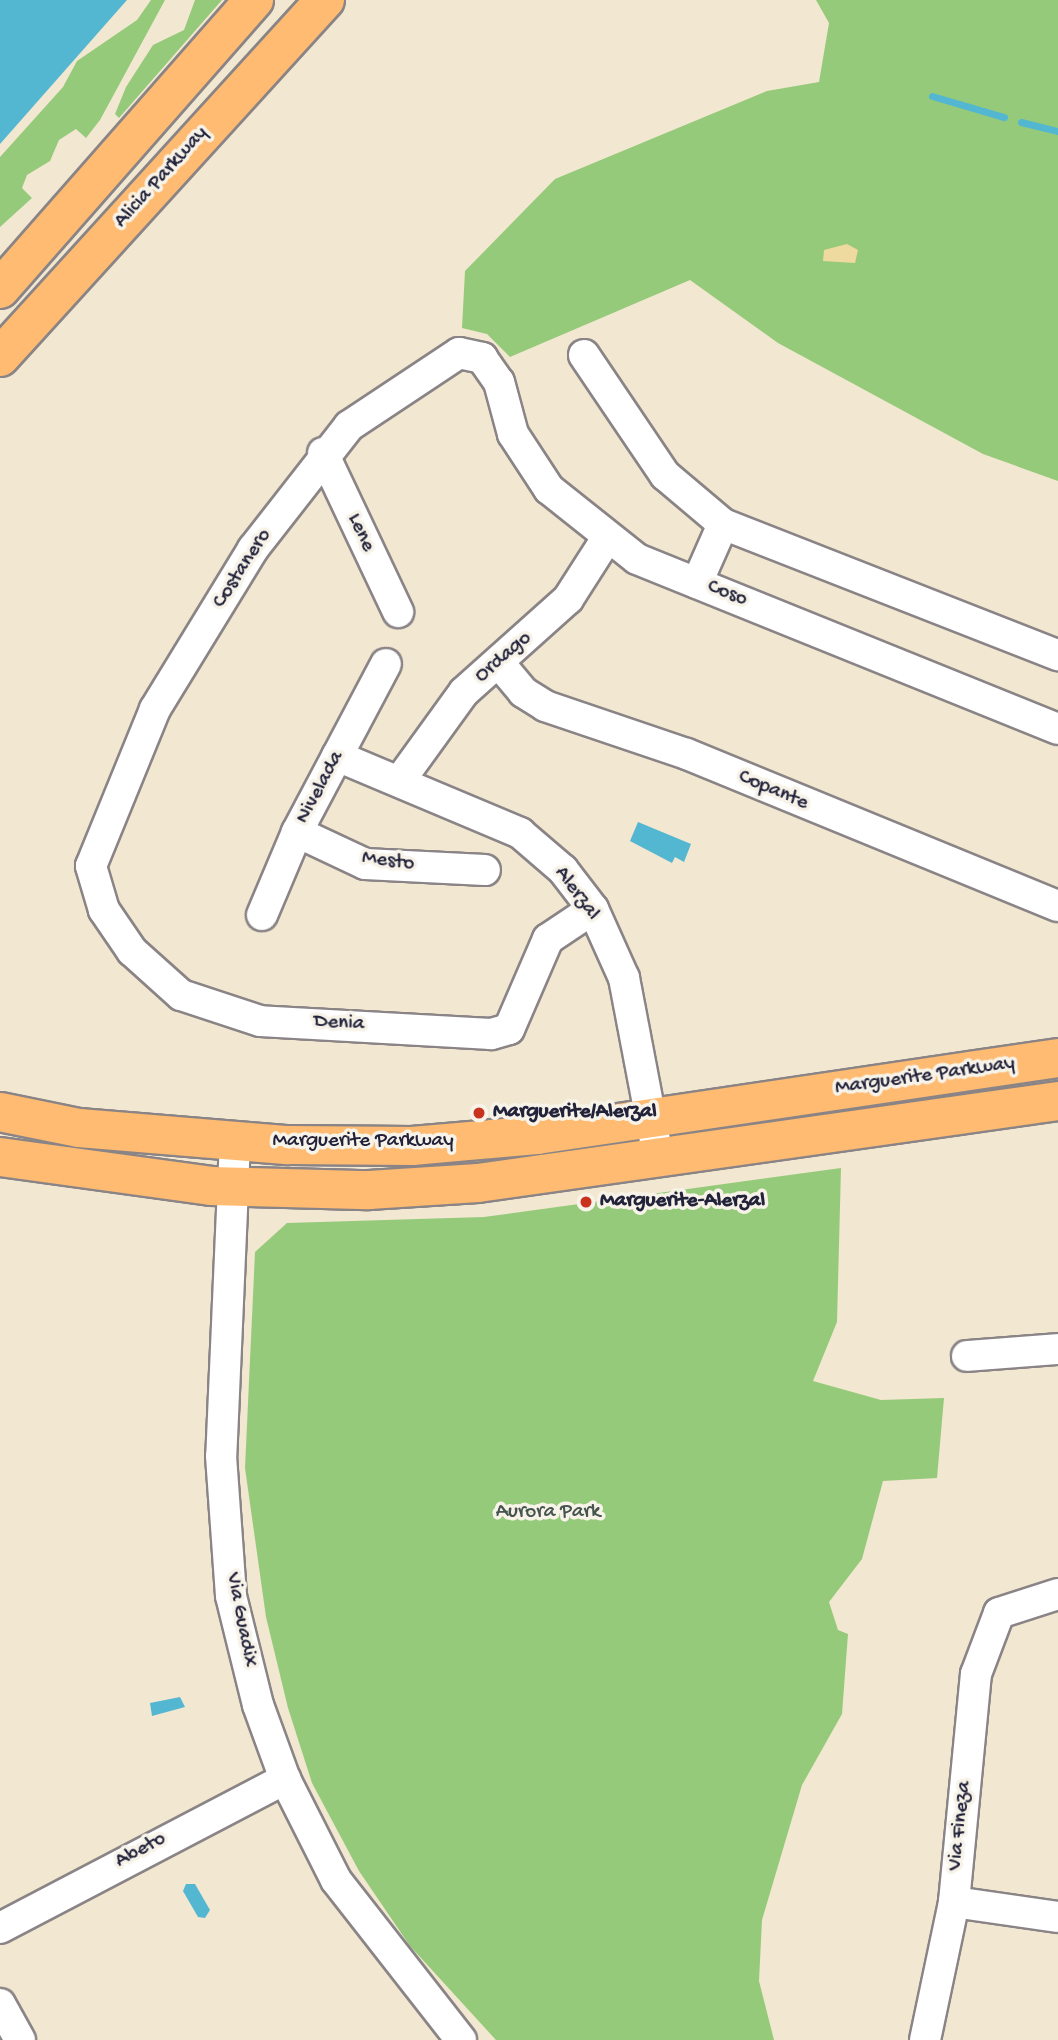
<!DOCTYPE html>
<html>
<head>
<meta charset="utf-8">
<style>
	body { margin:0 }
	#map { position:relative; width:1058px; height:2040px; overflow:hidden; background:#f2e7d0; font-family:"Gochi Hand",sans-serif }
	div>[style] { position:absolute }
	.green>* { inset:0; background:#96ca7b }
	.sand>* { inset:0; background:#eeda9e }
	.water>* { inset:0; background:#53b7d2 }
	.stream>* { height:7px; margin:-3.5px; padding:0 3.5px; transform-origin:3.5px; border-radius:3.5px; background:#53b7d2 }
	.roads { filter:drop-shadow(2px 0 #8a8486) drop-shadow(-2px 0 #8a8486) drop-shadow(0 2px #8a8486) drop-shadow(0 -2px #8a8486) }
	.minor>* { height:30px; margin:-15px; padding:0 15px; transform-origin:15px; border-radius:15px; background:#fff }
	.major>* { height:38px; margin:-19px; padding:0 19px; transform-origin:19px; border-radius:19px; background:#ffbb71 }
	.dots>* { width:19px; height:19px; translate:-50% -50%; box-sizing:border-box; border:4px solid #f7f3e8; border-radius:50% }
	span { translate:-50% -50%; white-space:nowrap; text-align:center; line-height:1.15; -webkit-text-stroke:7px #f7f3e8; paint-order:stroke }
	.street-label { font-size:21px; color:#22223b }
	.poi-label { font-size:21px; color:#22223b; font-weight:700 }
	.left { translate:0 -50%; text-align:left }
	.park-label { font-size:21px; color:#45544e }
</style>
</head>
<body>
<div id="map">
	<div class="green">
		<i style="clip-path:polygon(151px 0,165px 0,100px 120px,86px 138px,76px 129px,59px 140px,50px 161px,27px 175px,22px 188px,32px 198px,0 227px,0 157px,63px 87px,77px 61px,137px 20px)"></i>
		<i style="clip-path:polygon(195px 0,222px 0,119px 118px,115px 114px,126px 87px,153px 45px,184px 30px)"></i>
		<i style="clip-path:polygon(816px 0,1058px 0,1058px 481px,983px 454px,778px 343px,690px 280px,510px 357px,487px 334px,462px 328px,465px 271px,555px 179px,767px 91px,819px 82px,829px 23px)"></i>
		<i style="clip-path:polygon(841px 1168px,837px 1322px,813px 1381px,881px 1400px,944px 1398px,937px 1478px,883px 1481px,862px 1559px,829px 1602px,838px 1630px,848px 1634px,842px 1714px,802px 1785px,762px 1920px,759px 1981px,774px 2040px,496px 2040px,410px 1946px,359px 1871px,312px 1783px,288px 1708px,266px 1617px,245px 1468px,255px 1252px,287px 1223px,484px 1217px)"></i>
	</div>
	<div class="sand">
		<i style="clip-path:polygon(847px 244px,858px 250px,855px 263px,823px 261px,824px 250px)"></i>
	</div>
	<div class="water">
		<i style="clip-path:polygon(0 0,127px 0,0 144px)"></i>
		<i style="clip-path:polygon(638px 822px,691px 844px,684px 862px,675px 857px,672px 863px,630px 841px)"></i>
		<i style="clip-path:polygon(180px 1697px,185px 1707px,152px 1716px,150px 1703px)"></i>
		<i style="clip-path:polygon(186px 1884px,195px 1884px,210px 1910px,205px 1918px,198px 1917px,183px 1891px)"></i>
	</div>
	<div class="stream">
		<i style="left:932px;top:96px;width:75px;rotate:16.3deg"></i>
		<i style="left:1021px;top:122px;width:38px;rotate:14deg"></i>
	</div>
	<div class="roads">
		<div class="minor">
			<i style="left:584px;top:355px;width:145px;rotate:56deg"></i>
			<i style="left:665px;top:475px;width:76px;rotate:40.2deg"></i>
			<i style="left:723px;top:524px;width:360px;rotate:21.4deg"></i>
			<i style="left:323px;top:453px;width:176px;rotate:64.7deg"></i>
			<i style="left:697px;top:583px;width:64px;rotate:-66.2deg"></i>
			<i style="left:499px;top:663px;width:38px;rotate:50deg"></i>
			<i style="left:523px;top:692px;width:26px;rotate:32deg"></i>
			<i style="left:545px;top:706px;width:150px;rotate:18.7deg"></i>
			<i style="left:687px;top:754px;width:401px;rotate:22.3deg"></i>
			<i style="left:337px;top:756px;width:199px;rotate:22.8deg"></i>
			<i style="left:520px;top:833px;width:57px;rotate:40.7deg"></i>
			<i style="left:563px;top:870px;width:49px;rotate:52.4deg"></i>
			<i style="left:593px;top:909px;width:76px;rotate:65.8deg"></i>
			<i style="left:624px;top:978px;width:165px;rotate:79.2deg"></i>
			<i style="left:401px;top:779px;width:107px;rotate:-54.1deg"></i>
			<i style="left:464px;top:692px;width:140px;rotate:-41.8deg"></i>
			<i style="left:568px;top:599px;width:72px;rotate:-57.4deg"></i>
			<i style="left:297px;top:832px;width:75px;rotate:25.2deg"></i>
			<i style="left:365px;top:864px;width:120px;rotate:2.9deg"></i>
			<i style="left:593px;top:909px;width:54px;rotate:146.3deg"></i>
			<i style="left:548px;top:939px;width:98px;rotate:113.4deg"></i>
			<i style="left:509px;top:1029px;width:19px;rotate:164deg"></i>
			<i style="left:491px;top:1034px;width:231px;rotate:-176.8deg"></i>
			<i style="left:260px;top:1021px;width:83px;rotate:-161.8deg"></i>
			<i style="left:181px;top:995px;width:66px;rotate:-138.1deg"></i>
			<i style="left:132px;top:951px;width:50px;rotate:-124.3deg"></i>
			<i style="left:104px;top:910px;width:46px;rotate:-106.5deg"></i>
			<i style="left:91px;top:866px;width:170px;rotate:-67.8deg"></i>
			<i style="left:155px;top:709px;width:188px;rotate:-58.5deg"></i>
			<i style="left:253px;top:549px;width:156px;rotate:-52deg"></i>
			<i style="left:349px;top:426px;width:132px;rotate:-33.6deg"></i>
			<i style="left:459px;top:353px;width:24px;rotate:12deg"></i>
			<i style="left:482px;top:358px;width:29px;rotate:55deg"></i>
			<i style="left:499px;top:382px;width:54px;rotate:74.9deg"></i>
			<i style="left:513px;top:434px;width:66px;rotate:56.8deg"></i>
			<i style="left:549px;top:489px;width:112px;rotate:38.5deg"></i>
			<i style="left:637px;top:559px;width:454px;rotate:22deg"></i>
			<i style="left:262px;top:915px;width:90px;rotate:-67.1deg"></i>
			<i style="left:297px;top:832px;width:190px;rotate:-62.1deg"></i>
			<i style="left:235px;top:1141px;width:315px;rotate:92.5deg"></i>
			<i style="left:221px;top:1456px;width:140px;rotate:85.9deg"></i>
			<i style="left:231px;top:1596px;width:112px;rotate:76.1deg"></i>
			<i style="left:258px;top:1705px;width:79px;rotate:70deg"></i>
			<i style="left:285px;top:1779px;width:113px;rotate:63.2deg"></i>
			<i style="left:336px;top:1880px;width:203px;rotate:52deg"></i>
			<i style="left:967px;top:1356px;width:91px;rotate:-4.4deg"></i>
			<i style="left:954px;top:1902px;width:105px;rotate:8.2deg"></i>
			<i style="left:0;top:1928px;width:322px;rotate:-27.6deg"></i>
			<i style="left:0;top:2004px;width:41px;rotate:60.9deg"></i>
			<i style="left:925px;top:2040px;width:141px;rotate:-78.1deg"></i>
			<i style="left:954px;top:1902px;width:229px;rotate:-84.5deg"></i>
			<i style="left:976px;top:1674px;width:65px;rotate:-69.3deg"></i>
			<i style="left:999px;top:1613px;width:62px;rotate:-17.9deg"></i>
		</div>
		<div class="major">
			<i style="left:0;top:289px;width:385px;rotate:-48.7deg"></i>
			<i style="left:0;top:357px;width:483px;rotate:-47.7deg"></i>
			<i style="left:0;top:1112px;width:81px;rotate:11.4deg"></i>
			<i style="left:79px;top:1128px;width:210px;rotate:4.7deg"></i>
			<i style="left:288px;top:1145px;width:124px;rotate:0.5deg"></i>
			<i style="left:412px;top:1146px;width:125px;rotate:-5deg"></i>
			<i style="left:537px;top:1135px;width:527px;rotate:-8.41deg"></i>
			<i style="left:0;top:1157px;width:213px;rotate:7.8deg"></i>
			<i style="left:211px;top:1186px;width:158px;rotate:1.5deg"></i>
			<i style="left:369px;top:1190px;width:109px;rotate:-3.7deg"></i>
			<i style="left:478px;top:1183px;width:586px;rotate:-8.05deg"></i>
		</div>
	</div>
	<div class="dots">
		<i style="left:479px;top:1113px;background:#c8321e"></i>
		<i style="left:586px;top:1202px;background:#c8321e"></i>
	</div>
	<div class="street-label">
		<span style="left:162px;top:178px;rotate:-48deg">Alicia Parkway</span>
		<span style="left:360px;top:533px;rotate:65deg">Lene</span>
		<span style="left:243px;top:569px;rotate:-57deg">Costanero</span>
		<span style="left:727px;top:594px;rotate:21deg">Coso</span>
		<span style="left:504px;top:658px;rotate:-41deg">Ordago</span>
		<span style="left:321px;top:788px;rotate:-62deg">Nivelada</span>
		<span style="left:773px;top:791px;rotate:23deg">Copante</span>
		<span style="left:388px;top:862px;rotate:7deg">Mesto</span>
		<span style="left:576px;top:894px;rotate:53deg">Alerzal</span>
		<span style="left:339px;top:1024px;rotate:3deg">Denia</span>
		<span style="left:925px;top:1077px;rotate:-8deg">Marguerite Parkway</span>
		<span style="left:363px;top:1142px">Marguerite Parkway</span>
		<span style="left:240px;top:1620px;rotate:79deg">Via Guadix</span>
		<span style="left:961px;top:1826px;rotate:-84deg">Via Fineza</span>
		<span style="left:141px;top:1851px;rotate:-29deg">Abeto</span>
	</div>
	<div class="poi-label">
		<span class="left" style="left:493px;top:1113px">Marguerite/Alerzal</span>
		<span class="left" style="left:600px;top:1202px">Marguerite-Alerzal</span>
	</div>
	<div class="park-label">
		<span style="left:548px;top:1513px">Aurora Park</span>
	</div>
</div>
</body>
</html>
